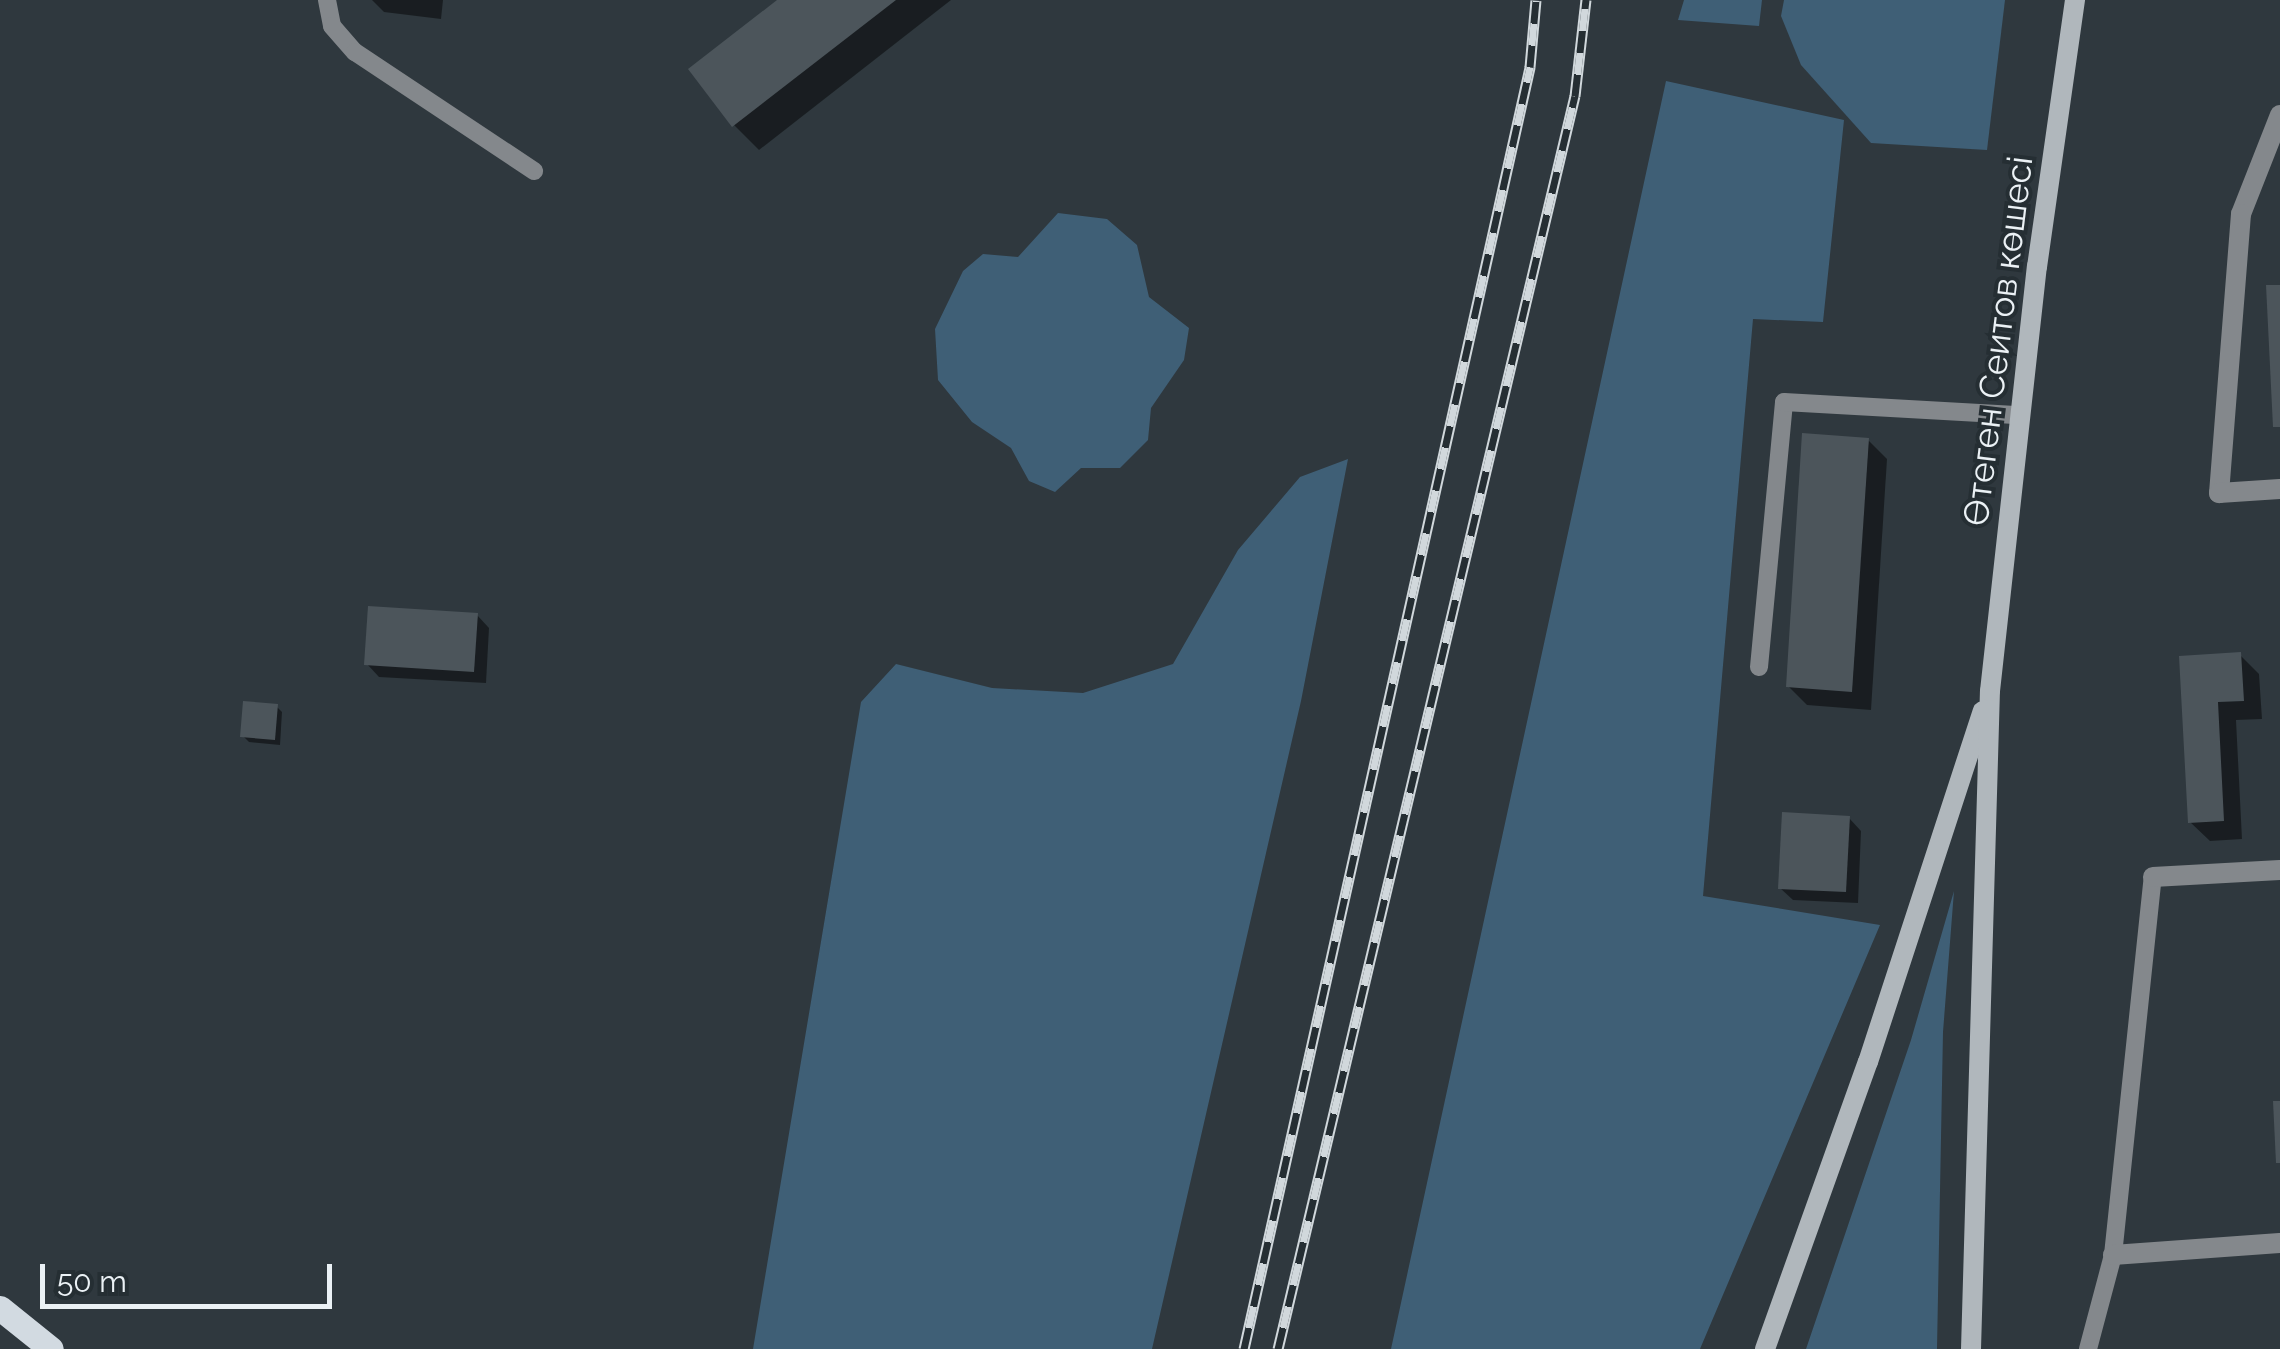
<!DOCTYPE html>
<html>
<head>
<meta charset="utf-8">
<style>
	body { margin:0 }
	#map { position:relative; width:2280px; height:1349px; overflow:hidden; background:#2f383e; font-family:Raleway,sans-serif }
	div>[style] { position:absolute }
	.green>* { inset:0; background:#3f5f76 }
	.shadow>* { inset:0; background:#0007 }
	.building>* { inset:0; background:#4c555b }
	.lane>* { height:18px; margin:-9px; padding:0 9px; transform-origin:9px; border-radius:9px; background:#84888c }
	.street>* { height:20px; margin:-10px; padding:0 10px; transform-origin:10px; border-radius:10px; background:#84888c }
	.secondary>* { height:20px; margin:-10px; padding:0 10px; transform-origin:10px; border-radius:10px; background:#b0b7bc }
	.primary>* { height:25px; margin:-12.5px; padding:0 12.5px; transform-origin:12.5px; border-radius:12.5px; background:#d2dae1 }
	.rail>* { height:11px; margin-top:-5.5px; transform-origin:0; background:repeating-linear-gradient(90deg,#252e33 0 22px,#d1d8dc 0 44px); box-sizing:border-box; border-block:2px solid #d1d8dc }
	span { translate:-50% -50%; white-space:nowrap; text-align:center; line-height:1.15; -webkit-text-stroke:8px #252e33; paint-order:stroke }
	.street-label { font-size:35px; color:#ebf1f5 }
	.scale { position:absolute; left:40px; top:1264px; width:292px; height:45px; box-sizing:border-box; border:5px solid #ebf1f5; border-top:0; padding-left:12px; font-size:30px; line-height:35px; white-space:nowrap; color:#ebf1f5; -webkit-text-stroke:8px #252e33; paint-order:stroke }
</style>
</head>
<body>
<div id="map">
	<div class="green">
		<i style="clip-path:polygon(1684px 0,1762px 0,1759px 26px,1678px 20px)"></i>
		<i style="clip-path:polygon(1784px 0,2005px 0,1987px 150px,1871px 143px,1801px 65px,1781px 16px)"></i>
		<i style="clip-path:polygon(1666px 81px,1844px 120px,1823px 322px,1753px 319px,1703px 896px,1880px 925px,1700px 1349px,1391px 1349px)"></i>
		<i style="clip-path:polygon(1058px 213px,1107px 219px,1137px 245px,1149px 297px,1189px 328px,1184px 360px,1151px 408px,1148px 440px,1120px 468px,1081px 468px,1055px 492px,1029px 481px,1011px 448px,972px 422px,938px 380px,935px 329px,963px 271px,983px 254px,1018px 257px)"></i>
		<i style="clip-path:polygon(1348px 459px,1301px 701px,1152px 1349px,753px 1349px,861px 702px,896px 664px,992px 688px,1083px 693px,1173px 664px,1238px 550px,1300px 477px)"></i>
		<i style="clip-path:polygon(1954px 891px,1943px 1032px,1937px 1349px,1806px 1349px,1911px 1040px)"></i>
	</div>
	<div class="shadow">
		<i style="clip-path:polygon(372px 0,443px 0,441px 19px,384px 12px)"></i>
		<i style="clip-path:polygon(781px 0,951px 0,759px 150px,734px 125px)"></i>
		<i style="clip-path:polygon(1868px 440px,1887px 459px,1871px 710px,1807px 705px,1788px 686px)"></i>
		<i style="clip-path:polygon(477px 615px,489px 628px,486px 683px,379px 677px,367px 664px)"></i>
		<i style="clip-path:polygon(2240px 655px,2259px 674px,2262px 719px,2236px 720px,2242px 839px,2210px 841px,2190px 822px,2181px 658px)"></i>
		<i style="clip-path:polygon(276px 706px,282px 712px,280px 745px,249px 742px,243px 736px)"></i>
		<i style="clip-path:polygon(1849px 818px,1861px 831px,1858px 903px,1793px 900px,1780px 888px)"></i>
	</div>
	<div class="building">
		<i style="clip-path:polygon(777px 0,896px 0,732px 127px,688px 69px)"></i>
		<i style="clip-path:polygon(2266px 285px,2280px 285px,2280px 427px,2273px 427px)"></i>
		<i style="clip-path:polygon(1802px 433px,1869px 438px,1852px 692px,1786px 687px)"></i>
		<i style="clip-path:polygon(368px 606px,478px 613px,474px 672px,364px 665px)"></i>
		<i style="clip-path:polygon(2241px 652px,2244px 701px,2218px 702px,2224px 821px,2188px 823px,2179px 656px)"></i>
		<i style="clip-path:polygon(243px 701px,278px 704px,275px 740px,240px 737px)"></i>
		<i style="clip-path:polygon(1782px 812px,1850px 816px,1846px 892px,1778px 889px)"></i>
		<i style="clip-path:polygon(2273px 1101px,2280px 1101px,2280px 1163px,2276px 1163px)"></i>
	</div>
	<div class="lane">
		<i style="left:327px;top:0;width:26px;rotate:79deg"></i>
		<i style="left:332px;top:26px;width:35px;rotate:49deg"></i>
		<i style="left:355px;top:52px;width:215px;rotate:33.6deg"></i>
		<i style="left:1759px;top:667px;width:266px;rotate:-84.6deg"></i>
		<i style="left:1784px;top:402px;width:236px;rotate:3.2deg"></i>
		<i style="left:2088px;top:1349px;width:97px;rotate:-75.1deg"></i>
		<i style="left:2113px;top:1255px;width:380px;rotate:-84deg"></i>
	</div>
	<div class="street">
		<i style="left:2280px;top:115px;width:106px;rotate:111.5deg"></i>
		<i style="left:2241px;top:214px;width:280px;rotate:94.5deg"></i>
		<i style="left:2219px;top:493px;width:61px;rotate:-3.8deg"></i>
		<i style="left:2153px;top:877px;width:127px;rotate:-3.2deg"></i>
		<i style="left:2113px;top:1255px;width:167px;rotate:-4.1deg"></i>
	</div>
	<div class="secondary">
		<i style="left:1765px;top:1349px;width:305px;rotate:-70.3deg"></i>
		<i style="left:1868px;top:1062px;width:369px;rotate:-71.9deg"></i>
		<i style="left:1971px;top:1349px;width:658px;rotate:-88.35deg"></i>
		<i style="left:1990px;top:691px;width:427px;rotate:-83.7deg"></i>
		<i style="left:2037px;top:267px;width:270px;rotate:-81.9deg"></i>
	</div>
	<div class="primary">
		<i style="left:0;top:1308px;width:65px;rotate:38.8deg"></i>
	</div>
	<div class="rail">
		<i style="left:1244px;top:1349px;width:1314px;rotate:-77.42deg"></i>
		<i style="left:1530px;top:67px;width:67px;rotate:-84.9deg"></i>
		<i style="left:1278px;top:1349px;width:1288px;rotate:-76.67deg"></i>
		<i style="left:1575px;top:96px;width:97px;rotate:-83.5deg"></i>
	</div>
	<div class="street-label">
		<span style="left:1998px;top:341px;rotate:-83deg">Өтеген Сеитов көшесі</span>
	</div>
	<div class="scale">50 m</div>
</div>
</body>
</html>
